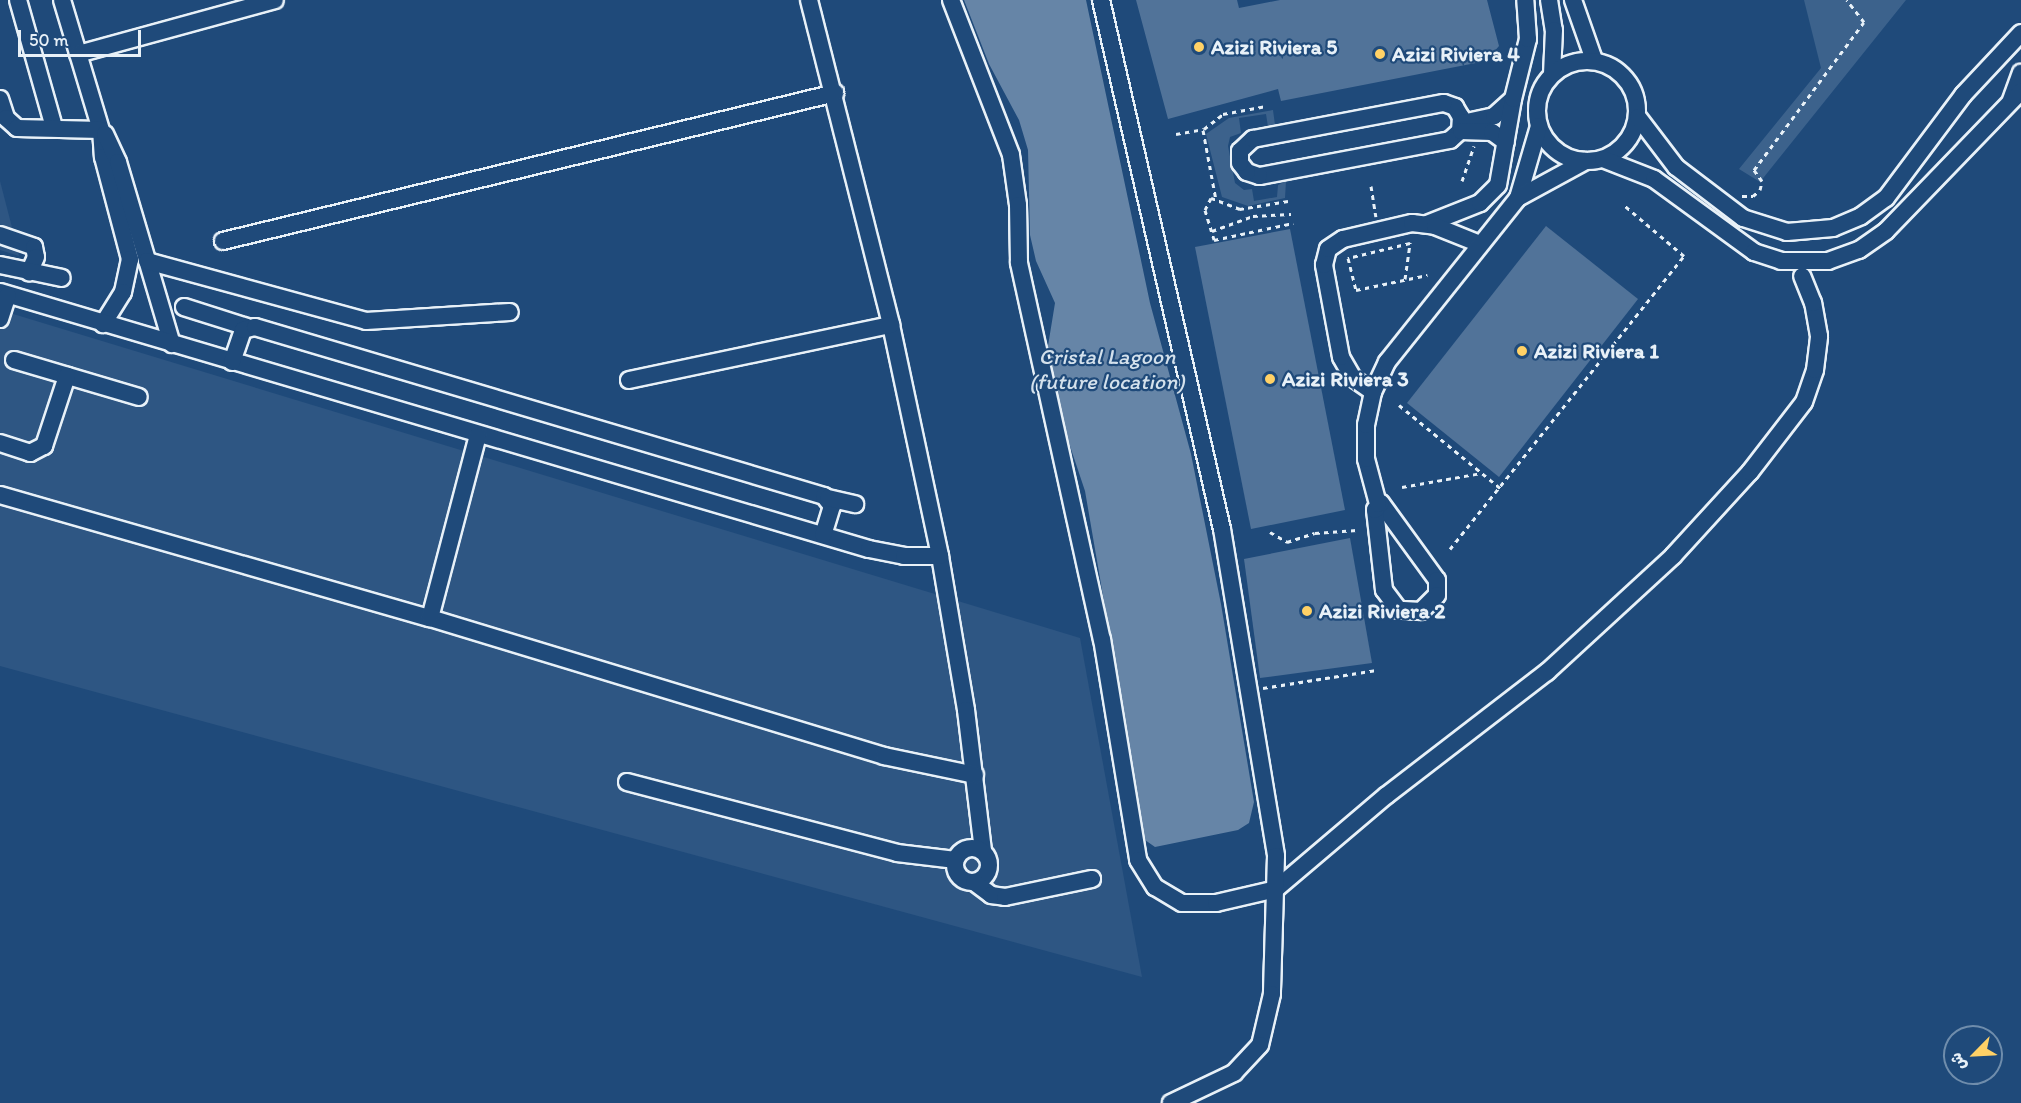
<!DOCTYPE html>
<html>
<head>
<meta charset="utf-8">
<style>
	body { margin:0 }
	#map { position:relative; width:2021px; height:1103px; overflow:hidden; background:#1f4a7a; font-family:Itim,"Playpen Sans Arabic",sans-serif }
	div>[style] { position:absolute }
	.built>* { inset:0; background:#2e5683 }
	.green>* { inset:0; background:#3c628c }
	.water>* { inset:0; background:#6685a7 }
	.building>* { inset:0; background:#517399 }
	.path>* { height:3px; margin-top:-1.5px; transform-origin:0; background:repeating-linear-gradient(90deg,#e8f1f8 0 4.5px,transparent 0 9px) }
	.roads { filter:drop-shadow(2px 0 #e8f1f8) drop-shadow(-2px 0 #e8f1f8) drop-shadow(0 2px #e8f1f8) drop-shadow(0 -2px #e8f1f8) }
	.minor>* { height:16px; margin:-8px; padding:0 8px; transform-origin:8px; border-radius:8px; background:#1f4a7a }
	.minor>.ring { margin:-8px; padding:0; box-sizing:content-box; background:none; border:16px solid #1f4a7a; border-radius:50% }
	.dots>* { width:16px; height:16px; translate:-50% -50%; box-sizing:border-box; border:3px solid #1f4a7a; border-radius:50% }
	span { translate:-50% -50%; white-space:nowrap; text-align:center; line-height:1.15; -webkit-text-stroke:4.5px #1f4a7a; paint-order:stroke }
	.poi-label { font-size:21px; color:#e8f1f8; font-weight:700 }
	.left { translate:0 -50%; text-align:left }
	.water-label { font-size:22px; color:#d4e1ec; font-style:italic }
	.north { position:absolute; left:1943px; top:1025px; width:60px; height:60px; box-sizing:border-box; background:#1f4a7a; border:2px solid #6f8dac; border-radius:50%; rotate:246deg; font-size:16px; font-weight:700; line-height:24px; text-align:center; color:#e8f1f8 }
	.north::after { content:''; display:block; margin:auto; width:21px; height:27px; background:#ffd166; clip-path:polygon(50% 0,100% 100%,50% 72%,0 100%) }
	.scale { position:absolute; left:18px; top:30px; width:123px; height:27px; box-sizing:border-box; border:3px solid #e8f1f8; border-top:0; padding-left:8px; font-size:18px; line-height:21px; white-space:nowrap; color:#e8f1f8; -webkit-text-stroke:4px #1f4a7a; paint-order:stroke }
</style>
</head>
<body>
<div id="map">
	<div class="built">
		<i style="clip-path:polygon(0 181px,15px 239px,19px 256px,0 250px)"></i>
		<i style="clip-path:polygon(0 310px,1080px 638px,1142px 977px,0 666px)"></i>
	</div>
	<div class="green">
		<i style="clip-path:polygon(1804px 0,1906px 0,1760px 182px,1739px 169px,1821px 68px)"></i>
		<i style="clip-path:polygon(1273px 110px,1275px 125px,1268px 127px,1266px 114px,1239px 118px,1241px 133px,1230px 137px,1228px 146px,1235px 183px,1244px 190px,1252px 189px,1254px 201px,1277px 197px,1278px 185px,1286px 181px,1285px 198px,1248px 206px,1222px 197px,1206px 134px,1229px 118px)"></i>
	</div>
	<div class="water">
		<i style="clip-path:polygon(964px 0,1086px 0,1150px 303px,1191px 454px,1221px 604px,1254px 802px,1249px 823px,1238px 830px,1155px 847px,1145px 840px,1085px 491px,1054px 398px,1047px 352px,1055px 303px,1036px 261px,1030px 235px,1028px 150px,1019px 120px,989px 64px)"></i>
	</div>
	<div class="building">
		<i style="clip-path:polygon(1136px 0,1237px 0,1239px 8px,1280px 0,1487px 0,1499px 46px,1486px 61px,1281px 101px,1278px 89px,1168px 119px)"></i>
		<i style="clip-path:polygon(1546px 226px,1638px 299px,1499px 477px,1407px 403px)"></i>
		<i style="clip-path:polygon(1290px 229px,1345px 510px,1251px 529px,1195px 247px)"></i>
		<i style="clip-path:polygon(1350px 538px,1372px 663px,1260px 678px,1244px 559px)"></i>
	</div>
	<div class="path">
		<i style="left:1203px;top:130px;width:71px;rotate:79.5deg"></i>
		<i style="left:1176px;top:134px;width:28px;rotate:-10deg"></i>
		<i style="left:1204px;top:129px;width:24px;rotate:-38deg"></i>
		<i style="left:1223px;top:114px;width:44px;rotate:-10.5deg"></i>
		<i style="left:1462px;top:181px;width:37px;rotate:-71deg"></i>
		<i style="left:1371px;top:186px;width:31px;rotate:81deg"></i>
		<i style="left:1742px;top:196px;width:11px"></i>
		<i style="left:1753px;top:196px;width:9px;rotate:-41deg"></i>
		<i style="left:1760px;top:190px;width:9px;rotate:-77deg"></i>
		<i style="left:1762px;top:181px;width:14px;rotate:-126deg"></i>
		<i style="left:1754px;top:170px;width:184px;rotate:-53.4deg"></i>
		<i style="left:1864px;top:22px;width:28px;rotate:-128deg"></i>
		<i style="left:1288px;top:201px;width:49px;rotate:170.5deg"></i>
		<i style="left:1240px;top:209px;width:31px;rotate:-159deg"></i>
		<i style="left:1211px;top:198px;width:13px;rotate:117deg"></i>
		<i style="left:1205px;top:210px;width:31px;rotate:73deg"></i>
		<i style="left:1214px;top:240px;width:81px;rotate:-12.1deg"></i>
		<i style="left:1212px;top:231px;width:44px;rotate:-20.1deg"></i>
		<i style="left:1253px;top:216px;width:38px;rotate:-3deg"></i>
		<i style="left:1410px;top:243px;width:64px;rotate:166.4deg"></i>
		<i style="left:1348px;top:258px;width:33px;rotate:76deg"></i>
		<i style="left:1356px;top:290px;width:73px;rotate:-11.9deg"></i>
		<i style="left:1405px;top:279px;width:37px;rotate:-82deg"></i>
		<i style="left:1399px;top:405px;width:131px;rotate:39.4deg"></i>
		<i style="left:1402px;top:487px;width:80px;rotate:-10deg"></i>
		<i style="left:1270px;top:532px;width:20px;rotate:30deg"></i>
		<i style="left:1287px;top:542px;width:29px;rotate:-18deg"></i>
		<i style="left:1315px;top:533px;width:42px;rotate:-4.1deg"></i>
		<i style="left:1450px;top:549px;width:375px;rotate:-51.4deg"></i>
		<i style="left:1684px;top:256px;width:77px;rotate:-139.7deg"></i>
		<i style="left:1263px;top:688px;width:115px;rotate:-9deg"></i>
	</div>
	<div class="roads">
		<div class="minor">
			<i style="left:18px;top:0;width:132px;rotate:74.2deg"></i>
			<i style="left:62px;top:0;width:136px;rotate:73.3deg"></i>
			<i style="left:101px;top:130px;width:27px;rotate:86deg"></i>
			<i style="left:103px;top:157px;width:106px;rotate:75.2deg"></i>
			<i style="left:130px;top:259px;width:34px;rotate:102deg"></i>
			<i style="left:123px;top:292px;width:38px;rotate:122deg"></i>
			<i style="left:809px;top:0;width:335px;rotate:75.8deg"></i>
			<i style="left:891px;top:325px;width:236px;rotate:78deg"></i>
			<i style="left:940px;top:556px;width:156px;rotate:80.4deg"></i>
			<i style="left:966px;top:710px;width:142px;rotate:83.1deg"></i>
			<i style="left:951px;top:0;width:166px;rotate:68.8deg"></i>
			<i style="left:1011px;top:155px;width:50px;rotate:82deg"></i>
			<i style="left:1018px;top:205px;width:58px;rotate:89deg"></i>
			<i style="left:1019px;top:263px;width:385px;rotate:77.6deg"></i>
			<i style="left:1102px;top:639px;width:224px;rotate:80.7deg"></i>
			<i style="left:1138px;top:860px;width:32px;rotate:58deg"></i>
			<i style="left:1155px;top:887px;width:31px;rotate:31deg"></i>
			<i style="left:1182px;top:903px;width:34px"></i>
			<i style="left:1216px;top:903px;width:62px;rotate:-13.1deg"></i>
			<i style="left:1276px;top:889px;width:145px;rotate:-40.3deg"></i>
			<i style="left:1387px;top:795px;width:202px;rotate:-37.6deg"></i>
			<i style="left:1547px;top:672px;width:171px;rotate:-42.6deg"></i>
			<i style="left:1673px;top:556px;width:114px;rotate:-47.5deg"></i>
			<i style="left:1750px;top:472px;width:88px;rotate:-52.4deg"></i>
			<i style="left:1804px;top:402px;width:34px;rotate:-71deg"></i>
			<i style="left:1815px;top:370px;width:34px;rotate:-83deg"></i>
			<i style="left:1819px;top:336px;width:34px;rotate:-100deg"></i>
			<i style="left:1813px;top:303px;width:29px;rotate:-112deg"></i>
			<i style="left:1101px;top:0;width:543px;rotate:77.12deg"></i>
			<i style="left:1222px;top:529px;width:331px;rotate:80.6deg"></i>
			<i style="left:1276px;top:856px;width:138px;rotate:91.7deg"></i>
			<i style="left:1272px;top:994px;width:52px;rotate:103.2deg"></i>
			<i style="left:1260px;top:1045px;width:38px;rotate:133deg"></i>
			<i style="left:1234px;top:1073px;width:70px;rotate:154.5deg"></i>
			<i style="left:1549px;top:0;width:30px;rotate:81deg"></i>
			<i style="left:1554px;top:30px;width:44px;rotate:92.6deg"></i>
			<i style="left:1573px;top:0;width:64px;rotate:70.7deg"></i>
			<i style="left:78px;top:54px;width:204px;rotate:-15.3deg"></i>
			<i class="ring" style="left:1537px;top:61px;width:84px;height:84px"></i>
			<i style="left:0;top:99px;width:20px;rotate:72deg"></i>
			<i style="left:6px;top:118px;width:15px;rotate:42deg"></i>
			<i style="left:17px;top:128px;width:84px;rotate:1.4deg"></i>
			<i style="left:2011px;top:100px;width:29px;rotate:-70deg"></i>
			<i style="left:1444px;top:103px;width:12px;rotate:20deg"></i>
			<i style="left:1455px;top:107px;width:12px;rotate:59deg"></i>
			<i style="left:1461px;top:117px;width:14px;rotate:94deg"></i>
			<i style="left:1460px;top:131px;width:13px;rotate:138deg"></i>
			<i style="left:1450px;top:140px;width:194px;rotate:169.3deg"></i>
			<i style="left:1259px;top:176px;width:13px;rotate:-162deg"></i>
			<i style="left:1247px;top:172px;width:11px;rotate:-128deg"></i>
			<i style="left:1240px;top:163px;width:12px;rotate:-90deg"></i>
			<i style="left:1240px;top:151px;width:18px;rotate:-43deg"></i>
			<i style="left:1253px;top:139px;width:194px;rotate:-10.7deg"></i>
			<i style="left:1638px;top:117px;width:63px;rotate:52.8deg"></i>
			<i style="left:1676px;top:167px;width:84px;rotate:37.3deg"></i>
			<i style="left:1743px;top:218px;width:46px;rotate:17.7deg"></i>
			<i style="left:1787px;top:232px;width:46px;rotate:-5deg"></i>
			<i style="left:1833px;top:228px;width:30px;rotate:-23deg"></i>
			<i style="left:1861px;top:216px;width:31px;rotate:-36deg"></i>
			<i style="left:1886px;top:198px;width:129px;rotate:-53.2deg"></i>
			<i style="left:1963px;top:95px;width:85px;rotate:-46.9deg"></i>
			<i style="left:1462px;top:123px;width:33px;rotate:-12deg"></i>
			<i style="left:1494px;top:116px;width:25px;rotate:-42deg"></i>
			<i style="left:1461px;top:131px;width:31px;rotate:2deg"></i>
			<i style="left:1492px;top:132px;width:17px;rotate:36deg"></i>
			<i style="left:105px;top:134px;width:31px;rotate:65deg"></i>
			<i style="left:118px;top:162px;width:190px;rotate:73.5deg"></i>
			<i style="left:1603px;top:159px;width:55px;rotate:21.4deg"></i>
			<i style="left:1654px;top:179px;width:124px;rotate:36.1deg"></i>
			<i style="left:1754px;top:252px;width:28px;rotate:18deg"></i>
			<i style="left:1781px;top:261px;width:47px"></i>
			<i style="left:1828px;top:261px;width:33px;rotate:-20deg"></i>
			<i style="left:1859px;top:250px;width:33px;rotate:-35deg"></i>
			<i style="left:1886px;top:231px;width:194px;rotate:-46deg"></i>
			<i style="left:1518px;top:198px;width:75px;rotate:-73.7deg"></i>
			<i style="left:1427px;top:224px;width:57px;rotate:-21.6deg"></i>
			<i style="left:1480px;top:203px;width:25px;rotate:-45deg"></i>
			<i style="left:1498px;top:185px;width:87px;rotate:-80.1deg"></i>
			<i style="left:1513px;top:99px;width:62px;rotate:-76deg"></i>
			<i style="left:1528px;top:39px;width:39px;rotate:-94deg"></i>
			<i style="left:0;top:235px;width:36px;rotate:19deg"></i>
			<i style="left:34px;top:247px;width:10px;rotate:79deg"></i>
			<i style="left:36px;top:257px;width:17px;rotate:114deg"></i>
			<i style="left:223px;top:241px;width:630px;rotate:-13.59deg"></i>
			<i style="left:147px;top:261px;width:227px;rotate:15.3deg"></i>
			<i style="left:366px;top:321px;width:144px;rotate:-3.6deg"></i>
			<i style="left:0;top:265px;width:63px;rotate:11.8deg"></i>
			<i style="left:0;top:292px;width:906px;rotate:16.48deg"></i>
			<i style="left:869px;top:549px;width:36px;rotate:11deg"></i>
			<i style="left:904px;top:556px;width:36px"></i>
			<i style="left:184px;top:307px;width:66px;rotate:17.6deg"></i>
			<i style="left:0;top:319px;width:25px;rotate:-72deg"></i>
			<i style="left:14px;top:360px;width:130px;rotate:16.5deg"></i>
			<i style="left:232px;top:362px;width:34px;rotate:-71deg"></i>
			<i style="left:243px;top:330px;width:12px;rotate:-14deg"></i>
			<i style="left:255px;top:327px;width:594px;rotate:16.54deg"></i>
			<i style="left:824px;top:496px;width:13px;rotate:51deg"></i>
			<i style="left:832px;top:506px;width:30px;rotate:107deg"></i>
			<i style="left:629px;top:380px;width:268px;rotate:-11.9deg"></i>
			<i style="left:1373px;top:392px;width:24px;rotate:-145deg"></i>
			<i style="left:1353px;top:378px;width:24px;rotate:-120deg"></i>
			<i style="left:1341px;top:357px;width:94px;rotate:-100.5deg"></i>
			<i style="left:1324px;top:265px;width:16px;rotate:-76deg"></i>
			<i style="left:1328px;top:249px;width:18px;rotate:-34deg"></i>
			<i style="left:1343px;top:239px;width:71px;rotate:-13.1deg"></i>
			<i style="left:1412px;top:223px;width:23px;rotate:7deg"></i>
			<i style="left:1435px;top:226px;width:48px;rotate:21.8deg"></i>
			<i style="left:0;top:443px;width:32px;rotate:18deg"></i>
			<i style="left:30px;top:453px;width:16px;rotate:-27deg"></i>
			<i style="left:44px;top:446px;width:74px;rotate:-71.8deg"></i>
			<i style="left:0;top:495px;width:447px;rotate:16deg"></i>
			<i style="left:430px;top:618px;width:475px;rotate:16.9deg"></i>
			<i style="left:884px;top:756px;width:93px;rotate:11.8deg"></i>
			<i style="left:828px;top:498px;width:28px;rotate:13deg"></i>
			<i style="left:1381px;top:503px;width:95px;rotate:54deg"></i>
			<i style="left:1437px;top:580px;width:15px;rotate:90deg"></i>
			<i style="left:1437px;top:595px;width:23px;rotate:135deg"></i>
			<i style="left:1421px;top:611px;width:22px;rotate:-177deg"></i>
			<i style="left:1399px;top:610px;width:25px;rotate:-127deg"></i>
			<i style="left:1384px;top:590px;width:81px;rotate:-96.4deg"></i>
			<i style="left:1375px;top:510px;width:9px;rotate:-49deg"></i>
			<i style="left:1378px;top:504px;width:47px;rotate:-104.9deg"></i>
			<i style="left:1366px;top:459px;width:34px;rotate:-90deg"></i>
			<i style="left:1366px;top:425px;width:34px;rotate:-78deg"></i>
			<i style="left:1373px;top:392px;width:33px;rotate:-65deg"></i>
			<i style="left:1387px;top:362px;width:210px;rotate:-51.4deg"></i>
			<i style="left:1518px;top:198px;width:77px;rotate:-28.6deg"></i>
			<i style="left:430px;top:618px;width:189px;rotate:-75.3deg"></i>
			<i style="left:627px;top:782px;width:279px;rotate:14.7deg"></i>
			<i style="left:897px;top:853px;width:59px;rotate:6.8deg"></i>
			<i class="ring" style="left:955px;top:848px;width:18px;height:18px"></i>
			<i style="left:974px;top:882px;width:21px;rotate:37deg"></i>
			<i style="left:991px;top:895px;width:14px;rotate:8deg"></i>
			<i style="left:1005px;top:897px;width:89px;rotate:-11.7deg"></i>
		</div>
	</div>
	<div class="dots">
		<i style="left:1199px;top:47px;background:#ffd166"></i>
		<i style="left:1380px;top:54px;background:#ffd166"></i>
		<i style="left:1522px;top:351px;background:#ffd166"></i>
		<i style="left:1270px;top:379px;background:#ffd166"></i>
		<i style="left:1307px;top:611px;background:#ffd166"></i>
	</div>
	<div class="poi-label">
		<span class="left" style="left:1211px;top:47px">Azizi Riviera 5</span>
		<span class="left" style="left:1392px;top:54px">Azizi Riviera 4</span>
		<span class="left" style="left:1534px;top:351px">Azizi Riviera 1</span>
		<span class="left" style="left:1282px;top:379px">Azizi Riviera 3</span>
		<span class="left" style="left:1319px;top:611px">Azizi Riviera 2</span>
	</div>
	<div class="water-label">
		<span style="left:1107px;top:369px">Cristal Lagoon<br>(future location)</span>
	</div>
	<div class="north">ش</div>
	<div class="scale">50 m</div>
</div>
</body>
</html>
